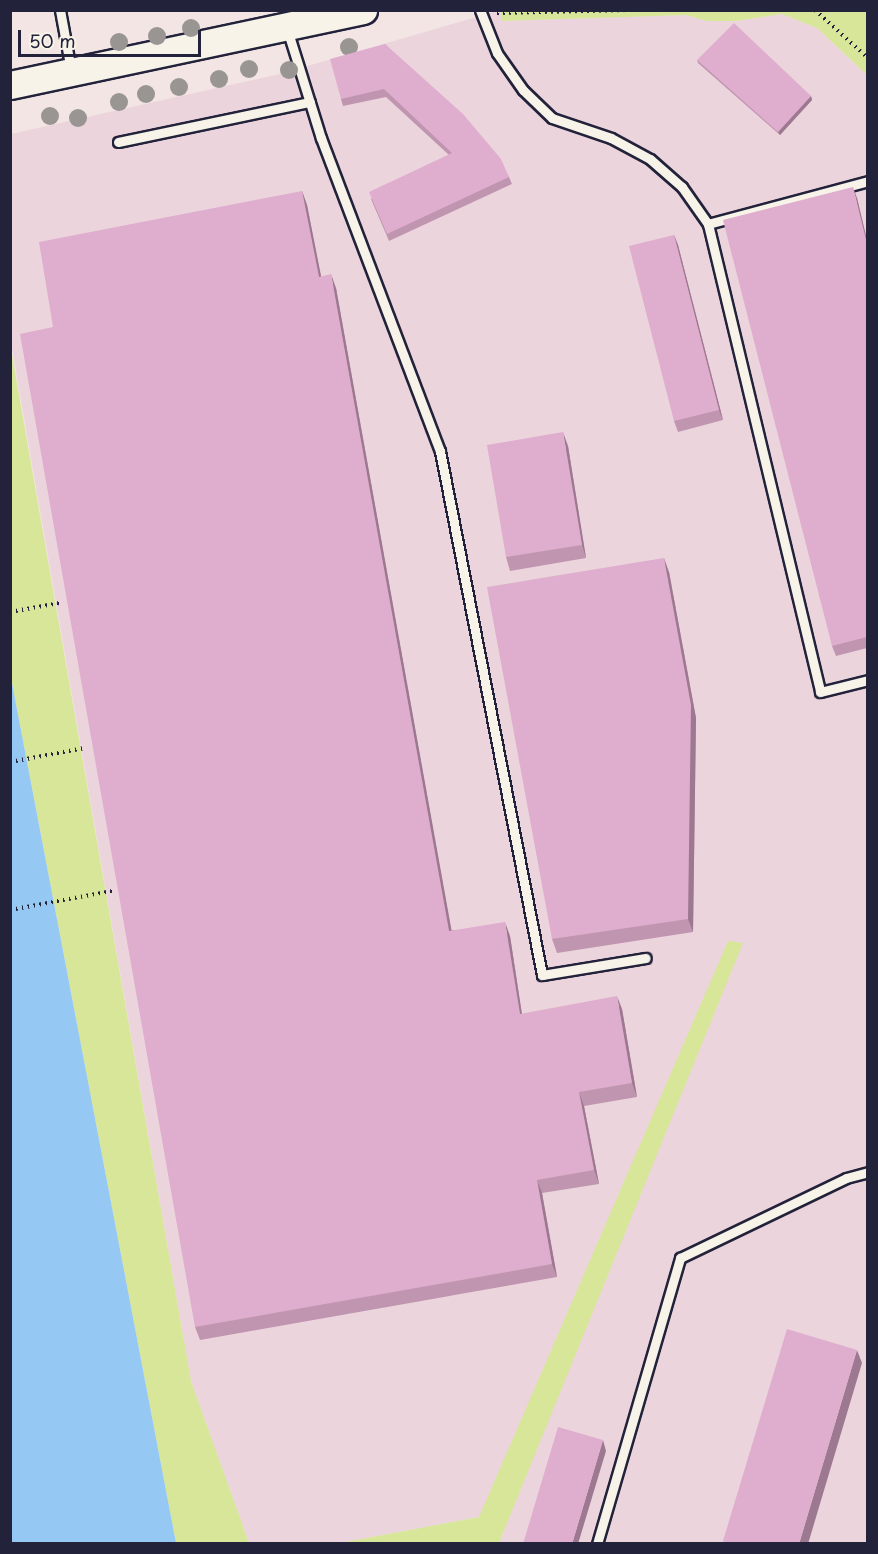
<!DOCTYPE html>
<html>
<head>
<meta charset="utf-8">
<style>
	body { margin:0 }
	#map { position:relative; width:878px; height:1554px; overflow:hidden; background:#f2e5e3; font-family:"Playpen Sans",sans-serif }
	div>[style] { position:absolute }
	.built>* { inset:0; background:#ecd4dc }
	.green>* { inset:0; background:#d7e699 }
	.water>* { inset:0; background:#95c9f3 }
	.path>* { height:4px; margin-top:-2px; transform-origin:0; background:repeating-linear-gradient(90deg,#22223b 0 1.5px,transparent 0 6px) }
	.roads { filter:drop-shadow(2px 0 #22223b) drop-shadow(-2px 0 #22223b) drop-shadow(0 2px #22223b) drop-shadow(0 -2px #22223b) }
	.service>* { height:9px; margin:-4.5px; padding:0 4.5px; transform-origin:4.5px; border-radius:4.5px; background:#f7f3e8 }
	.secondary>* { height:27px; margin:-13.5px; padding:0 13.5px; transform-origin:13.5px; border-radius:13.5px; background:#f7f3e8 }
	.trees>* { width:18px; height:18px; margin:-9px; border-radius:50%; background:#989593 }
	.wall>* { inset:0; background:#c095b0 }
	.shaded-wall>* { inset:0; background:#9c7990 }
	.building>* { inset:0; background:#dfadcd }
	span { translate:-50% -50%; white-space:nowrap; text-align:center; line-height:1.15; -webkit-text-stroke:5px #f7f3e8; paint-order:stroke }
	.frame { position:absolute; inset:0; border:12px solid #22223b; pointer-events:none }
	.scale { position:absolute; left:18px; top:30px; width:183px; height:27px; box-sizing:border-box; border:3px solid #22223b; border-top:0; padding-left:8px; font-size:18px; line-height:21px; white-space:nowrap; color:#22223b; -webkit-text-stroke:4px #f7f3e8; paint-order:stroke }
</style>
</head>
<body>
<div id="map">
	<div class="built">
		<i style="clip-path:polygon(497px 11px,502px 11px,502px 21px,686px 15px,707px 21px,736px 21px,782px 14px,817px 28px,867px 75px,867px 1543px,499px 1543px,505px 1529px,479px 1517px,340px 1543px,249px 1543px,191px 1381px,11px 343px,11px 134px,280px 74px)"></i>
	</div>
	<div class="green">
		<i style="clip-path:polygon(502px 10px,867px 11px,867px 75px,817px 28px,782px 14px,736px 21px,707px 21px,686px 15px,501px 21px)"></i>
		<i style="clip-path:polygon(10px 343px,191px 1381px,249px 1543px,176px 1543px,11px 678px)"></i>
		<i style="clip-path:polygon(728px 941px,743px 943px,499px 1543px,340px 1543px,479px 1517px)"></i>
	</div>
	<div class="water">
		<i style="clip-path:polygon(11px 678px,176px 1543px,11px 1543px)"></i>
	</div>
	<div class="path">
		<i style="left:815px;top:10px;width:72px;rotate:42.2deg"></i>
		<i style="left:497px;top:13px;width:131px;rotate:-1.3deg"></i>
		<i style="left:10px;top:612px;width:50px;rotate:-10.4deg"></i>
		<i style="left:10px;top:762px;width:76px;rotate:-10.6deg"></i>
		<i style="left:10px;top:910px;width:104px;rotate:-10.6deg"></i>
	</div>
	<div class="roads">
		<div class="service">
			<i style="left:60px;top:10px;width:61px;rotate:79.6deg"></i>
			<i style="left:480px;top:10px;width:46px;rotate:68.4deg"></i>
			<i style="left:497px;top:53px;width:45px;rotate:54.9deg"></i>
			<i style="left:523px;top:90px;width:40px;rotate:44deg"></i>
			<i style="left:552px;top:118px;width:62px;rotate:18.7deg"></i>
			<i style="left:611px;top:138px;width:44px;rotate:28.3deg"></i>
			<i style="left:650px;top:159px;width:43px;rotate:41.2deg"></i>
			<i style="left:682px;top:187px;width:45px;rotate:54.9deg"></i>
			<i style="left:708px;top:224px;width:481px;rotate:76.5deg"></i>
			<i style="left:820px;top:692px;width:49px;rotate:-14deg"></i>
			<i style="left:287px;top:29px;width:114px;rotate:72.7deg"></i>
			<i style="left:321px;top:138px;width:335px;rotate:69.2deg"></i>
			<i style="left:440px;top:451px;width:534px;rotate:78.98deg"></i>
			<i style="left:542px;top:975px;width:105px;rotate:-9.3deg"></i>
			<i style="left:118px;top:142px;width:196px;rotate:-11.8deg"></i>
			<i style="left:708px;top:224px;width:166px;rotate:-15deg"></i>
			<i style="left:597px;top:1544px;width:298px;rotate:-73.8deg"></i>
			<i style="left:680px;top:1258px;width:184px;rotate:-25.7deg"></i>
			<i style="left:846px;top:1178px;width:23px;rotate:-15deg"></i>
		</div>
		<div class="secondary">
			<i style="left:10px;top:85px;width:361px;rotate:-12deg"></i>
		</div>
	</div>
	<div class="trees">
		<i style="left:191px;top:28px"></i>
		<i style="left:157px;top:36px"></i>
		<i style="left:119px;top:42px"></i>
		<i style="left:349px;top:47px"></i>
		<i style="left:249px;top:69px"></i>
		<i style="left:289px;top:70px"></i>
		<i style="left:219px;top:79px"></i>
		<i style="left:179px;top:87px"></i>
		<i style="left:146px;top:94px"></i>
		<i style="left:119px;top:102px"></i>
		<i style="left:50px;top:116px"></i>
		<i style="left:78px;top:118px"></i>
	</div>
	<div class="wall">
		<i style="clip-path:polygon(385px 44px,509px 177px,512px 184px,389px 241px,371px 199px,449px 155px,386px 97px,343px 106px,341px 99px)"></i>
		<i style="clip-path:polygon(697px 60px,811px 96px,812px 100px,780px 135px,698px 63px)"></i>
		<i style="clip-path:polygon(302px 191px,307px 205px,321px 277px,336px 288px,451px 930px,510px 936px,522px 1014px,622px 1009px,637px 1097px,584px 1106px,599px 1184px,542px 1193px,557px 1277px,200px 1340px,195px 1327px)"></i>
		<i style="clip-path:polygon(857px 198px,867px 240px,867px 648px,836px 656px,832px 646px)"></i>
		<i style="clip-path:polygon(674px 235px,678px 245px,723px 420px,678px 432px,674px 421px)"></i>
		<i style="clip-path:polygon(568px 446px,586px 558px,510px 571px,506px 557px)"></i>
		<i style="clip-path:polygon(669px 572px,696px 718px,693px 932px,557px 953px,552px 939px)"></i>
	</div>
	<div class="shaded-wall">
		<i style="clip-path:polygon(811px 96px,812px 100px,780px 135px,778px 132px)"></i>
		<i style="clip-path:polygon(853px 187px,857px 198px,867px 240px,867px 244px)"></i>
		<i style="clip-path:polygon(302px 191px,307px 205px,324px 291px,319px 277px)"></i>
		<i style="clip-path:polygon(674px 235px,678px 245px,723px 420px,719px 410px)"></i>
		<i style="clip-path:polygon(331px 274px,336px 288px,454px 944px,449px 931px)"></i>
		<i style="clip-path:polygon(563px 432px,568px 446px,586px 558px,582px 545px)"></i>
		<i style="clip-path:polygon(664px 558px,669px 572px,696px 718px,693px 932px,688px 919px)"></i>
		<i style="clip-path:polygon(505px 922px,510px 936px,524px 1028px,520px 1014px)"></i>
		<i style="clip-path:polygon(617px 996px,622px 1009px,637px 1097px,632px 1083px)"></i>
		<i style="clip-path:polygon(579px 1092px,584px 1106px,599px 1184px,594px 1170px)"></i>
		<i style="clip-path:polygon(537px 1180px,542px 1193px,557px 1277px,552px 1264px)"></i>
		<i style="clip-path:polygon(857px 1350px,862px 1363px,808px 1544px,799px 1544px)"></i>
		<i style="clip-path:polygon(603px 1440px,606px 1451px,578px 1544px,572px 1544px)"></i>
	</div>
	<div class="building">
		<i style="clip-path:polygon(734px 23px,811px 96px,778px 132px,697px 60px)"></i>
		<i style="clip-path:polygon(385px 44px,463px 114px,501px 159px,509px 177px,387px 234px,369px 192px,452px 153px,384px 89px,341px 99px,330px 59px)"></i>
		<i style="clip-path:polygon(853px 187px,867px 244px,867px 637px,832px 646px,723px 220px)"></i>
		<i style="clip-path:polygon(302px 191px,319px 277px,331px 274px,449px 931px,505px 922px,520px 1014px,617px 996px,632px 1083px,579px 1092px,594px 1170px,537px 1180px,552px 1264px,195px 1327px,20px 334px,53px 327px,39px 242px)"></i>
		<i style="clip-path:polygon(674px 235px,719px 410px,674px 421px,629px 246px)"></i>
		<i style="clip-path:polygon(563px 432px,582px 545px,506px 557px,487px 445px)"></i>
		<i style="clip-path:polygon(664px 558px,691px 705px,688px 919px,552px 939px,487px 587px)"></i>
		<i style="clip-path:polygon(787px 1329px,857px 1350px,799px 1544px,729px 1544px,723px 1541px)"></i>
		<i style="clip-path:polygon(558px 1427px,603px 1440px,572px 1544px,523px 1544px)"></i>
	</div>
	<div class="frame"></div>
	<div class="scale">50 m</div>
</div>
</body>
</html>
